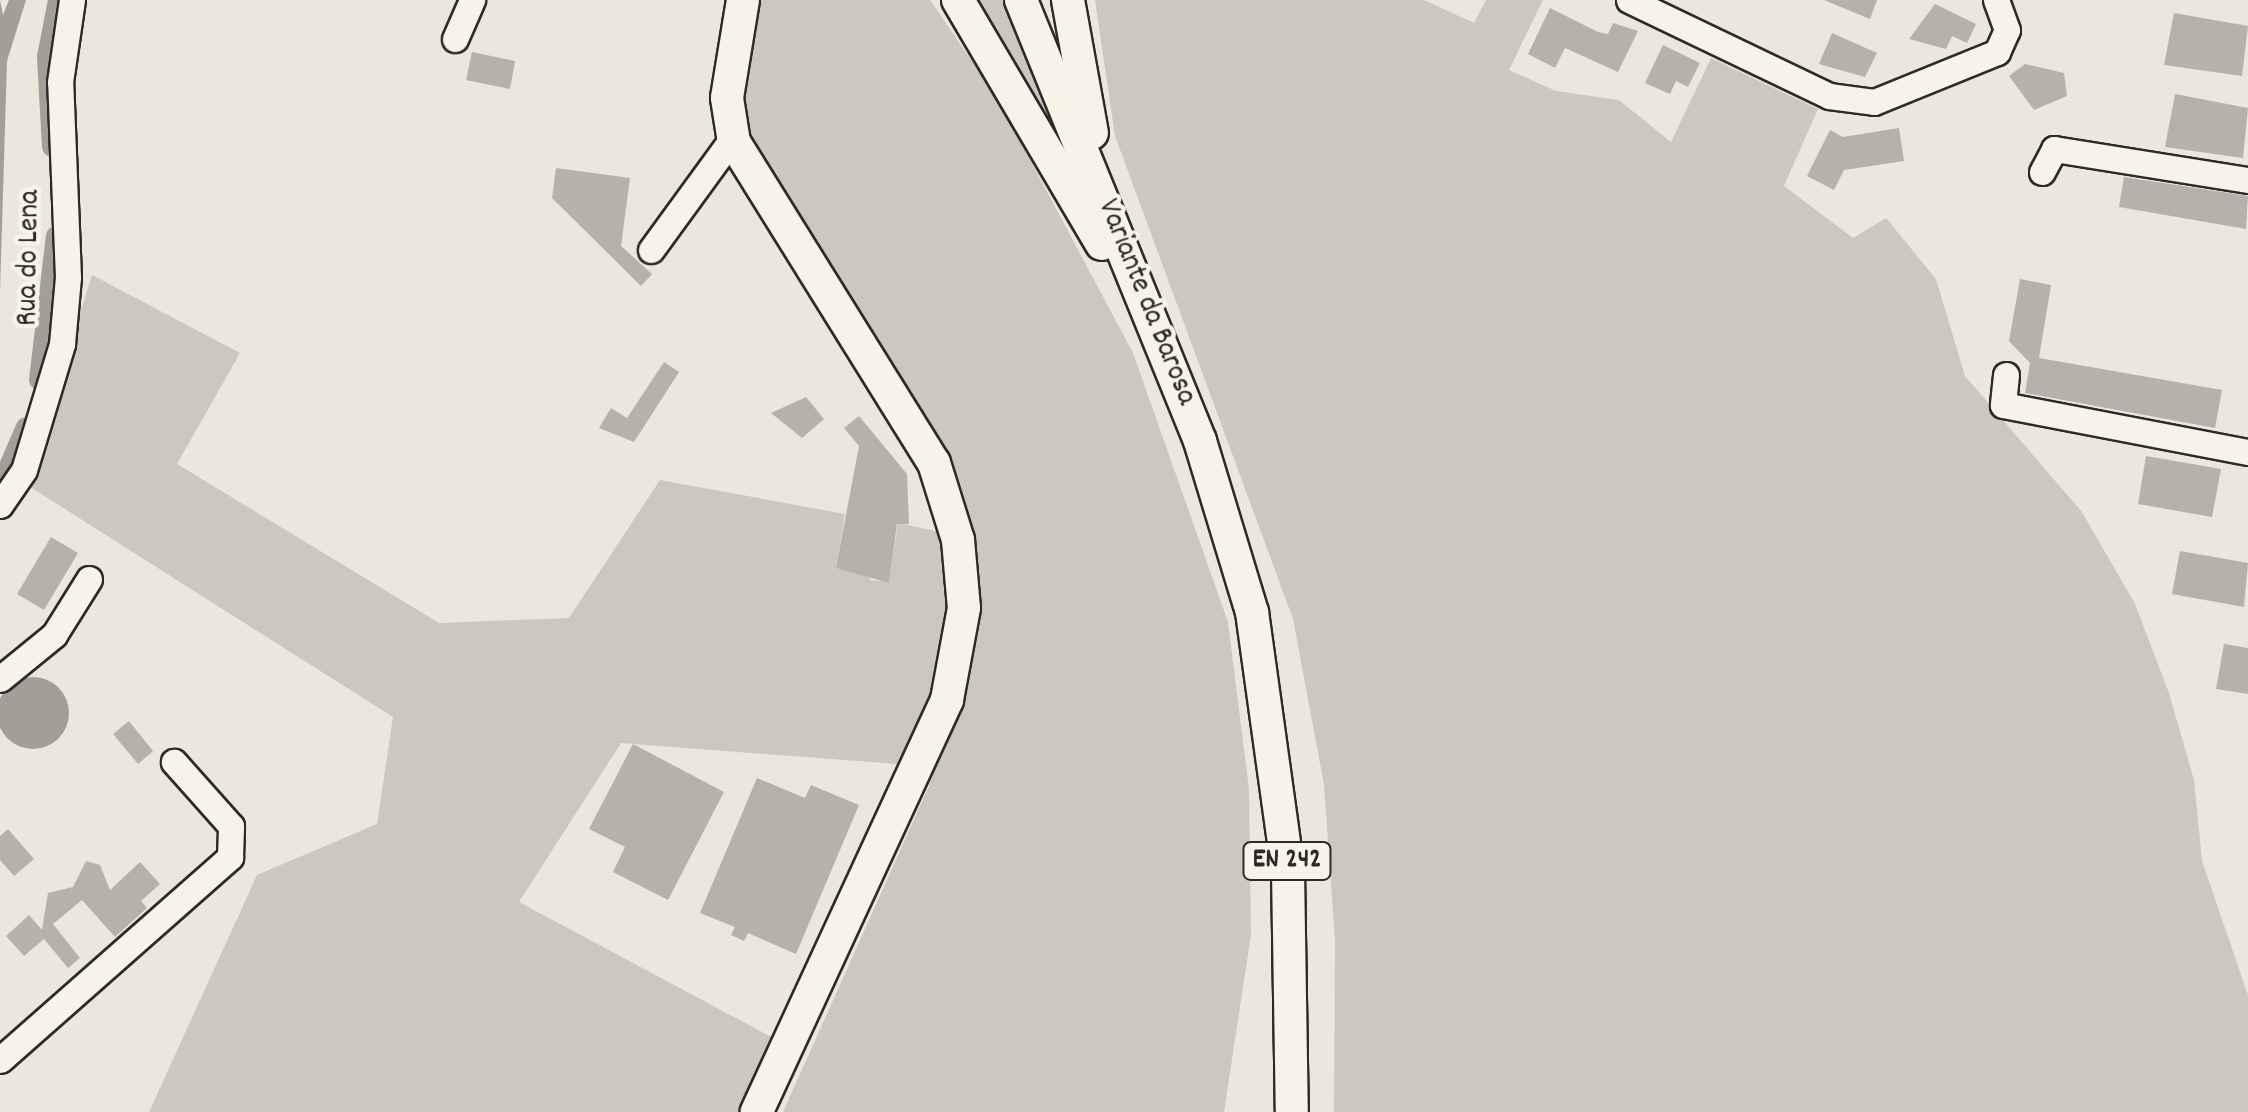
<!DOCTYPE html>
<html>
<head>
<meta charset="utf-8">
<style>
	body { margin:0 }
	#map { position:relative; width:2248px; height:1112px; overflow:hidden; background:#ebe7dd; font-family:Dekko,sans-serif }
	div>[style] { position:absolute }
	.green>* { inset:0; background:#cbc8bf }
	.water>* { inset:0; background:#a29f98 }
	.round { border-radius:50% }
	.canal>* { height:20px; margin:-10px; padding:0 10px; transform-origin:10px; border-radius:10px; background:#a29f98 }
	.building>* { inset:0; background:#b5b2ab }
	.roads { filter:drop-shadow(2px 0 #2b2b2b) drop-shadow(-2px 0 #2b2b2b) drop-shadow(0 2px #2b2b2b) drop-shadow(0 -2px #2b2b2b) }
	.minor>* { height:25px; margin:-12.5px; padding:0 12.5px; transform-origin:12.5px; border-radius:12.5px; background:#f7f3e8 }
	.major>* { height:32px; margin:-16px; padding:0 16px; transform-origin:16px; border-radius:16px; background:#f7f3e8 }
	span { translate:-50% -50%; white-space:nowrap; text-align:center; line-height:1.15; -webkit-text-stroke:9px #f7f3e8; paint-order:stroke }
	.shield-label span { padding:2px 8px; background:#f7f3e8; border:2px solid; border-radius:8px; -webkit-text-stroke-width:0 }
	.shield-label { font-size:28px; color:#2b2b2b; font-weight:700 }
	.street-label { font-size:30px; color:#2b2b2b }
</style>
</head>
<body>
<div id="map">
	<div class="green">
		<i style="clip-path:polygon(759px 0,930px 0,996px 96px,1133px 353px,1228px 622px,1249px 789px,1251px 935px,1224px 1112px,783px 1112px,929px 786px,973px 660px,978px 580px,760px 171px,738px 114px)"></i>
		<i style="clip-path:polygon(966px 0,1002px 0,1071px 160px)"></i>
		<i style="clip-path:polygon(1095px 0,1424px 0,1474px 23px,1486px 0,1543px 0,1509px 70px,1556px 91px,1619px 100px,1671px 142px,1711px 58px,1818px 109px,1784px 186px,1853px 238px,1886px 218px,1936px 279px,1965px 376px,2082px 512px,2135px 604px,2169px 693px,2194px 780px,2202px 861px,2248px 995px,2248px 1112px,1334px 1112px,1335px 940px,1324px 785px,1293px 619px,1115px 136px)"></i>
		<i style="clip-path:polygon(92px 275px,240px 353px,177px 464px,439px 623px,569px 618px,660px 480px,845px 514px,836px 568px,870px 573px,870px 580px,889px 582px,898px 523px,940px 532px,949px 608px,943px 667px,897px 764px,621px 743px,519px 902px,775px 1039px,738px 1112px,149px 1112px,257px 875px,377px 824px,393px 717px,27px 485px)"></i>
	</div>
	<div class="water">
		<i style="clip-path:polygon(0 0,3px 15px,9px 0,26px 0,7px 61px,0 292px)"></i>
		<i class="round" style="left:-3px;top:677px;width:72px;height:72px"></i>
	</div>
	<div class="canal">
		<i style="left:52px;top:147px;width:90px;rotate:-93.2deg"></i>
		<i style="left:47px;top:57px;width:58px;rotate:-79.1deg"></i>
		<i style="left:39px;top:380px;width:145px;rotate:-83.3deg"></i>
		<i style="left:0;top:487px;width:65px;rotate:-66.6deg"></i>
	</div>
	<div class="building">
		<i style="clip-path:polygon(1824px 0,1877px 0,1870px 19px)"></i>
		<i style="clip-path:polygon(1935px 4px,1976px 24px,1967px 43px,1952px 36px,1946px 49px,1909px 39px)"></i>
		<i style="clip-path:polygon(1550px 8px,1598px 32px,1608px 34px,1613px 23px,1638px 31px,1618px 72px,1565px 48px,1555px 68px,1528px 54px)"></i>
		<i style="clip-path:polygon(2174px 13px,2248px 26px,2242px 76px,2164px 65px)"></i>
		<i style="clip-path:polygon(1832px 33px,1877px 53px,1865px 77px,1819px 64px)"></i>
		<i style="clip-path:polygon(1663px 45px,1700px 63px,1688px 87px,1676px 81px,1670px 94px,1645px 83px)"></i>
		<i style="clip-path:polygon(472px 52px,515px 61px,510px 89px,466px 80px)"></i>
		<i style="clip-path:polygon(2025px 64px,2064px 73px,2067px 96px,2034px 110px,2009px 76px)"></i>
		<i style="clip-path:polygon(2175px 94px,2248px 108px,2243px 158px,2165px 147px)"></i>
		<i style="clip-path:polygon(1899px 128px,1904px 161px,1844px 170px,1834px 190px,1807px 176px,1830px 130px,1843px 137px)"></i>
		<i style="clip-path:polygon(556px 168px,630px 178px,621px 246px,652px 274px,641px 286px,552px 198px)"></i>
		<i style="clip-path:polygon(2124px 177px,2248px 196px,2246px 229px,2119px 207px)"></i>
		<i style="clip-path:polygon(2020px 279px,2051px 285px,2039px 358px,2222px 390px,2215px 428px,2025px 393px,2030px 363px,2009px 341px)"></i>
		<i style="clip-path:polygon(664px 362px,679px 372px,634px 442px,599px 428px,611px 408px,627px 418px)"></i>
		<i style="clip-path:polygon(806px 397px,824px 419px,802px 438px,771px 413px)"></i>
		<i style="clip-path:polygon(859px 416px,907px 474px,909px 524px,897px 524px,889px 583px,836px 568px,859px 446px,844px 428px)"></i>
		<i style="clip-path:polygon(2146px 456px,2221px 469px,2212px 517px,2138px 504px)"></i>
		<i style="clip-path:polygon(51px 537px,78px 553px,44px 610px,17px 594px)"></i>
		<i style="clip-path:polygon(2180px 551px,2248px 563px,2244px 607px,2172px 594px)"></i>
		<i style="clip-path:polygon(2224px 644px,2248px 648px,2248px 694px,2216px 689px)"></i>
		<i style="clip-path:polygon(129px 721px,153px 751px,138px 764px,113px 734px)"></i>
		<i style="clip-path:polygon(633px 744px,724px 792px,668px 900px,613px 872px,625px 847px,589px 829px)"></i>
		<i style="clip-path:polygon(757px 778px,805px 798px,811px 785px,859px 805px,796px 954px,748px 933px,744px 941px,731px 935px,735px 927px,700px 913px)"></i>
		<i style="clip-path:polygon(8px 829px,34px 859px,14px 876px,0 860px,0 836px)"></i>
		<i style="clip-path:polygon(86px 861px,100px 865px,110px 890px,140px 862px,160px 884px,141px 901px,147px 908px,115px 937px,82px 900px,53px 924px,80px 958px,68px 968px,44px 939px,24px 956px,6px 936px,29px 915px,42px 930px,48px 893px,73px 887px)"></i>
	</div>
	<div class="roads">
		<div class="minor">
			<i style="left:1629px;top:0;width:222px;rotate:25.6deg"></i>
			<i style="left:1829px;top:96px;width:45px;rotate:7.6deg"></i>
			<i style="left:1874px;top:102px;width:133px;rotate:-22.1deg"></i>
			<i style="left:1997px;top:52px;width:24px;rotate:-66deg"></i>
			<i style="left:2007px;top:30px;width:32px;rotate:-110deg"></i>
			<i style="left:455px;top:39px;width:43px;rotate:-66.4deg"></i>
			<i style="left:2042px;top:172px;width:26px;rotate:-62deg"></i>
			<i style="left:2054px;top:149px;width:196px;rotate:9.1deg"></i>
			<i style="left:651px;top:250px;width:137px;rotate:-53.9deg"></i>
			<i style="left:2006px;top:375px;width:30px;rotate:96deg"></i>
			<i style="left:2003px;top:405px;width:249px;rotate:10.9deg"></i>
			<i style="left:0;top:505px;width:42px;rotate:-55.6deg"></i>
			<i style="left:24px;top:470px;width:132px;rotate:-73.2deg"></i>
			<i style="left:62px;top:344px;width:67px;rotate:-84.9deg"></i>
			<i style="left:68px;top:277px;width:195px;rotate:-92.3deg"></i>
			<i style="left:60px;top:82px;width:83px;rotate:-81.7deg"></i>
			<i style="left:0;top:679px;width:70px;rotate:-39.2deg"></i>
			<i style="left:54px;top:635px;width:66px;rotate:-58deg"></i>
			<i style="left:0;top:1060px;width:307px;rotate:-41.4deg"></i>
			<i style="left:230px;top:857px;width:31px;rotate:-88deg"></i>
			<i style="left:231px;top:826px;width:86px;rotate:-131.7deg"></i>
		</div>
		<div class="major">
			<i style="left:743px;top:0;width:99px;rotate:99.3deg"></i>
			<i style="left:727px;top:98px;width:45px;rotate:81deg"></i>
			<i style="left:734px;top:142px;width:378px;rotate:58.1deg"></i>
			<i style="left:934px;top:463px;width:81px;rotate:72.7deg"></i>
			<i style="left:958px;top:540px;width:68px;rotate:85deg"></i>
			<i style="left:964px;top:608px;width:94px;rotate:100.5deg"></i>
			<i style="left:947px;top:700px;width:454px;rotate:114.8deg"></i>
			<i style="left:958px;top:0;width:283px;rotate:59.5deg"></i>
			<i style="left:1021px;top:0;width:476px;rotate:67.9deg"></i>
			<i style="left:1200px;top:441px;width:179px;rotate:73.1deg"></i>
			<i style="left:1252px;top:612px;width:260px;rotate:82.1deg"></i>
			<i style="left:1288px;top:870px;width:242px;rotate:89.1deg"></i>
			<i style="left:1068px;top:0;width:135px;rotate:79.8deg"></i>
		</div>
	</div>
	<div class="shield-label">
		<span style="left:1287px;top:861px">EN 242</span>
	</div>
	<div class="street-label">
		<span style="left:31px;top:258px;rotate:-89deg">Rua do Lena</span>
		<span style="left:1145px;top:303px;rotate:68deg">Variante da Barosa</span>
	</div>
</div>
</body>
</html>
